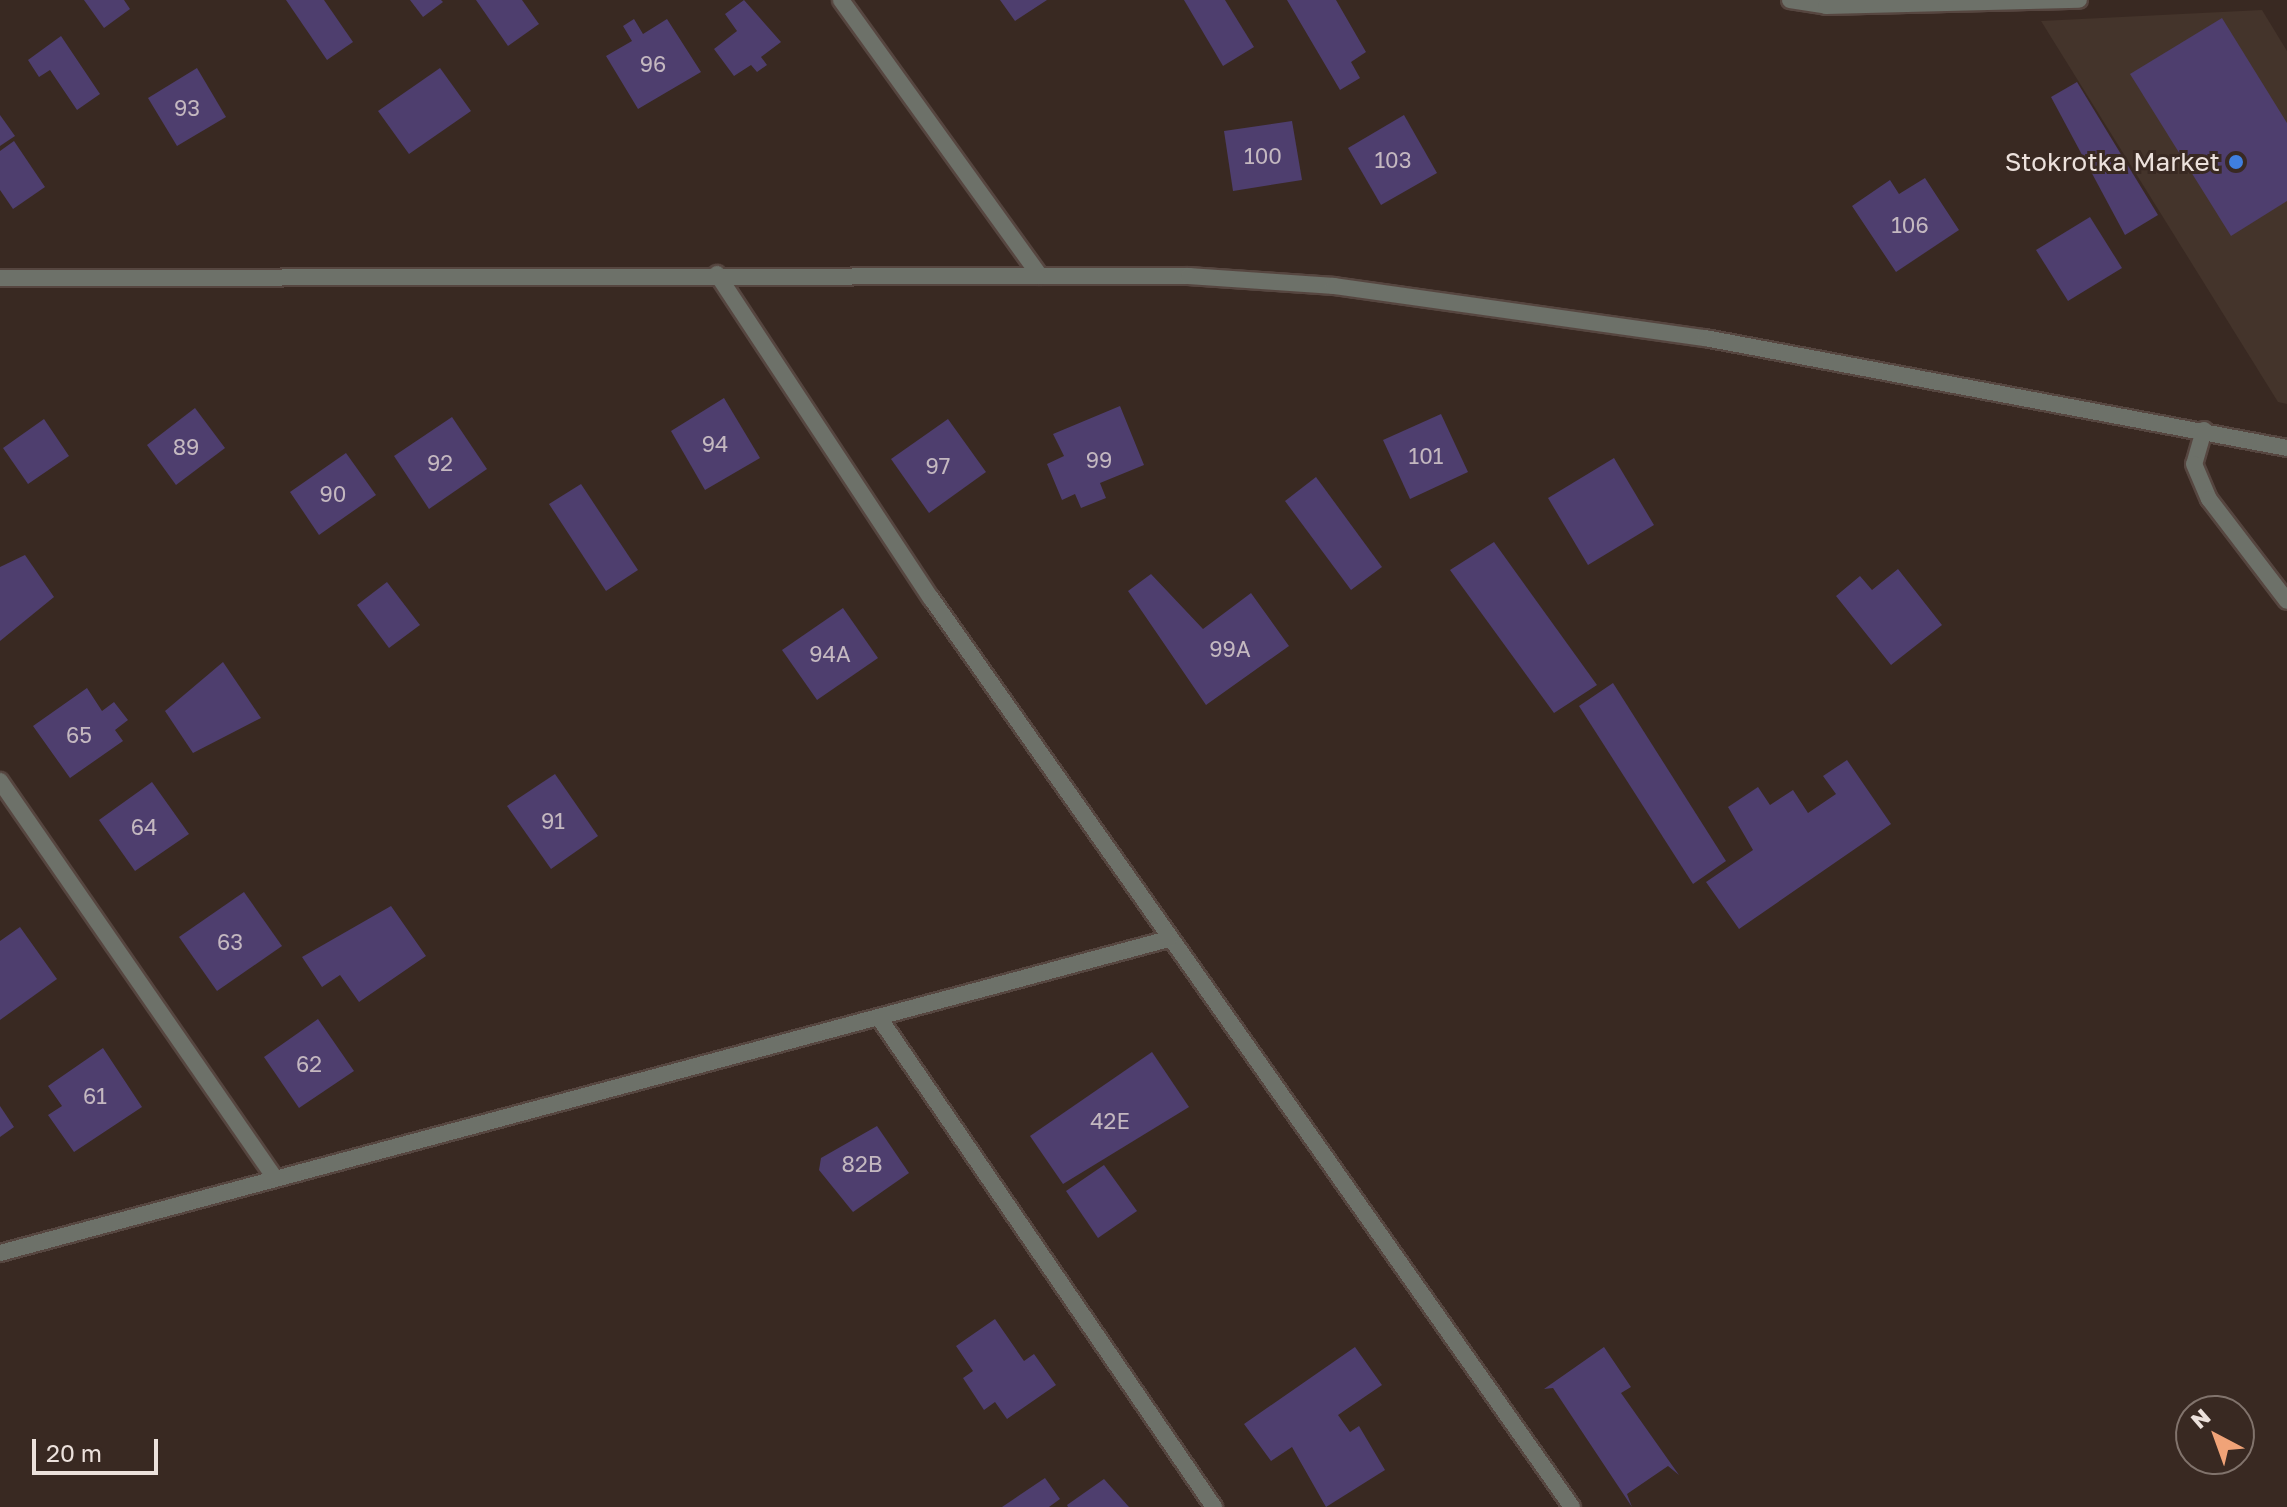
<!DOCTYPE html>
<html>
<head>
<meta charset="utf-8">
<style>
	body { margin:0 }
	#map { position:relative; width:2287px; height:1507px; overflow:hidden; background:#392922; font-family:"Golos Text",sans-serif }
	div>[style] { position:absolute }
	.commercial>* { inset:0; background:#44342b }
	.building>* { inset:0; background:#4e3e6e }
	.roads { filter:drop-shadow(2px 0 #564640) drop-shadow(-2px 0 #564640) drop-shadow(0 2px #564640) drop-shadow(0 -2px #564640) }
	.service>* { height:16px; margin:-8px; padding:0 8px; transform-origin:8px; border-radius:8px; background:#6d7169 }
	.minor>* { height:16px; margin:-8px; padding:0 8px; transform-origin:8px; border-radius:8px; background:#6d7169 }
	.tertiary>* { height:16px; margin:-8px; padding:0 8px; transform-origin:8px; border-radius:8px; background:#6d7169 }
	.dots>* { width:22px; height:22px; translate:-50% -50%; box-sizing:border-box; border:4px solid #392922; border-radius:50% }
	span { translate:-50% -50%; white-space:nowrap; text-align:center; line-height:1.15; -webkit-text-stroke:6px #392922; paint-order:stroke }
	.number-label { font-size:22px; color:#c4b8c0 }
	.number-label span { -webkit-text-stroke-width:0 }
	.poi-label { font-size:26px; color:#ece1dc }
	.right { translate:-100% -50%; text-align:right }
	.north { position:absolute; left:2175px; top:1395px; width:80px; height:80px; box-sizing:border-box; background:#392922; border:2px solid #81736c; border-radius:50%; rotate:319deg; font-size:22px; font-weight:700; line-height:32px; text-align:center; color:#ece1dc }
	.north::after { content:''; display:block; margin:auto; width:28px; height:36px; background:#f0a378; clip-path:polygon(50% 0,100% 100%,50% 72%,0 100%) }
	.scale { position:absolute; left:32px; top:1439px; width:126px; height:36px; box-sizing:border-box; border:4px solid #ece1dc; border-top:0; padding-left:10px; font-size:24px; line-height:28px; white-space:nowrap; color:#ece1dc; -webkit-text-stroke:6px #392922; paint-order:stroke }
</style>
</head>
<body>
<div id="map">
	<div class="commercial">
		<i style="clip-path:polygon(2262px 10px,2287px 51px,2287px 404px,2278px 402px,2041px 21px)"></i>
	</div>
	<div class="building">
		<i style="clip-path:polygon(84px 0,124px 0,130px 9px,104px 28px)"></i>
		<i style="clip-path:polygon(286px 0,324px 0,353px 42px,327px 60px)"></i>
		<i style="clip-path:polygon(410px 0,441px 0,443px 2px,423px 17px)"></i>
		<i style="clip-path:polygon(476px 0,522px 0,539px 24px,508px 46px)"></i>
		<i style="clip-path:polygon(744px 0,781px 42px,761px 57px,767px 65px,757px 72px,751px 65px,734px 76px,714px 49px,737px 31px,725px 14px)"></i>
		<i style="clip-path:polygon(1000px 0,1047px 0,1015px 21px)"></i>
		<i style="clip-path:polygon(1184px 0,1225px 0,1254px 47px,1223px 66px)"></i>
		<i style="clip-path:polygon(1287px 0,1336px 0,1366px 52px,1351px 62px,1360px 78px,1340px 90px)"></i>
		<i style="clip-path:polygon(2222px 18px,2287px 123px,2287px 201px,2231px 236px,2130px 74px)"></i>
		<i style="clip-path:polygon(634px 19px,643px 34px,667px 19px,701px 72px,638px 109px,606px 56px,632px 41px,623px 26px)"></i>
		<i style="clip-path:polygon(61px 36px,100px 94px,77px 110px,50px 70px,39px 77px,28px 60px)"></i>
		<i style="clip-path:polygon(197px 68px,226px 117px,177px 146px,148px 98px)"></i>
		<i style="clip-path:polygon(440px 68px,471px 111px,409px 154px,378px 111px)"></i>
		<i style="clip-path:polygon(2077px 82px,2158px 215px,2125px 235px,2051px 97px)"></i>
		<i style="clip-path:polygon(0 115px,15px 136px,0 146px)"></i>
		<i style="clip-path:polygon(1404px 115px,1437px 173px,1381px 205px,1348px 148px)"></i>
		<i style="clip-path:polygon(1292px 121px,1302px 180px,1233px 191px,1224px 131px)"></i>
		<i style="clip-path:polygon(14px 141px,45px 187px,13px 209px,0 190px,0 151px)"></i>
		<i style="clip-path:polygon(1925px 178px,1959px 230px,1896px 272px,1852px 206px,1890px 180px,1899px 194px)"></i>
		<i style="clip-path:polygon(2090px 217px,2122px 268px,2068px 301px,2036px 250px)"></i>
		<i style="clip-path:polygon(724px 398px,760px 458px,705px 490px,671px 431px)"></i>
		<i style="clip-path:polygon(1120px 406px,1144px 465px,1100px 483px,1106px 498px,1081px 508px,1075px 494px,1062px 500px,1047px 464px,1064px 456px,1053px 434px)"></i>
		<i style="clip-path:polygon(195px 408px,225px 448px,176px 485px,147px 445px)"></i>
		<i style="clip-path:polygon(1441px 414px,1468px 472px,1410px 499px,1383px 440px)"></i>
		<i style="clip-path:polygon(452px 417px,487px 469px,429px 509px,394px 456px)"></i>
		<i style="clip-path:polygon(44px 419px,69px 456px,28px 484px,3px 448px)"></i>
		<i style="clip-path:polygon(948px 419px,986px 472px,929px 513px,891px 459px)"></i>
		<i style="clip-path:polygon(346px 453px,376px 495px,319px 535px,290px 492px)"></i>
		<i style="clip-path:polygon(1614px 458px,1654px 525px,1588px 565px,1548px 498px)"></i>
		<i style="clip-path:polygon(1316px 477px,1382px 567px,1351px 590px,1285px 501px)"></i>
		<i style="clip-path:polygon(581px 484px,638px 570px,606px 591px,549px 504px)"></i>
		<i style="clip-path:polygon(1494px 542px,1597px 685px,1554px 713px,1450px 570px)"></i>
		<i style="clip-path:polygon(25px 555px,54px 597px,0 641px,0 567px)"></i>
		<i style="clip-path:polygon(1898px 569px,1942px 625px,1891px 665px,1836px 596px,1860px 576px,1872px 590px)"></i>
		<i style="clip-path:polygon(1151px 574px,1203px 629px,1251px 593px,1289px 646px,1206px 705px,1128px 591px)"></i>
		<i style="clip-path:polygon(387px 582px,420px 625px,389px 648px,357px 605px)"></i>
		<i style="clip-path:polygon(843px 608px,878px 658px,817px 700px,782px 650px)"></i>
		<i style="clip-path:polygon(223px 662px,261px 718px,193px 753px,165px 711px)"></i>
		<i style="clip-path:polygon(1613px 683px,1726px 861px,1693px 884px,1579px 706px)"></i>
		<i style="clip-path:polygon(87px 688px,102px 711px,114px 702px,128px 720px,115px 730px,123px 741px,70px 778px,33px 726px)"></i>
		<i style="clip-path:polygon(1847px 760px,1891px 824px,1739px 929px,1706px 882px,1753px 850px,1728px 807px,1758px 787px,1770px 805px,1793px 790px,1808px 813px,1836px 794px,1823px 776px)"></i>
		<i style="clip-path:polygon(555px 774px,598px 836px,551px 869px,507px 806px)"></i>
		<i style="clip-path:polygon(152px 782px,189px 834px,135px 871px,99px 820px)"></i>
		<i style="clip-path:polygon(244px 892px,282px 946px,217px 991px,179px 937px)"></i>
		<i style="clip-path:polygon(391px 906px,426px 956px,359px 1002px,340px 975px,322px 987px,302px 957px)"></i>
		<i style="clip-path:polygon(20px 927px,57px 979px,0 1020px,0 941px)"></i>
		<i style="clip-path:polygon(318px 1019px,354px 1071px,299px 1108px,264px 1057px)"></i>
		<i style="clip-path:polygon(103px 1048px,142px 1107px,74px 1152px,48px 1115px,62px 1106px,48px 1086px)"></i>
		<i style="clip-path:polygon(1152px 1052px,1189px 1107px,1063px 1184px,1030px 1136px)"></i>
		<i style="clip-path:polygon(0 1106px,14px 1127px,0 1137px)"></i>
		<i style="clip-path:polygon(877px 1126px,909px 1173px,853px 1212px,819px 1170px,821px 1158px)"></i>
		<i style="clip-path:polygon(1104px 1165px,1137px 1211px,1098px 1238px,1066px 1191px)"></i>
		<i style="clip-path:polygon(995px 1319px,1024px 1361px,1034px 1354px,1056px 1385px,1007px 1419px,995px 1402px,984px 1410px,963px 1378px,973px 1371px,956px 1346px)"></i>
		<i style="clip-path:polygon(1355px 1347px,1382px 1385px,1338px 1415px,1350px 1432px,1359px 1426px,1385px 1470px,1326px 1507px,1292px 1447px,1271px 1461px,1244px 1424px)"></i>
		<i style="clip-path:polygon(1604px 1347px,1631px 1387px,1621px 1393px,1679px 1475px,1668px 1466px,1627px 1494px,1632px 1507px,1553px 1388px,1544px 1389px)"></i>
		<i style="clip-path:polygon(1045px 1478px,1060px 1499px,1049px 1507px,1002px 1507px)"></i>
		<i style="clip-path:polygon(1104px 1479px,1129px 1507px,1068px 1507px,1067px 1505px)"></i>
	</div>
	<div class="roads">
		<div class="service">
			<i style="left:2204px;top:430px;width:35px;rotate:106deg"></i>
			<i style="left:2194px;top:464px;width:38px;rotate:67deg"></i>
			<i style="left:2209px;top:499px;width:128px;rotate:52.6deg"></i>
			<i style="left:882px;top:1022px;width:588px;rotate:55.61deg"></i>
		</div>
		<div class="minor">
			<i style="left:841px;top:0;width:340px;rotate:54.2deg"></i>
			<i style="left:1790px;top:0;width:36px;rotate:9deg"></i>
			<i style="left:1826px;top:6px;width:253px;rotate:-1.4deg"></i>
			<i style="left:717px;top:274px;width:388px;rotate:56.6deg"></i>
			<i style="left:931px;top:598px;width:1112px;rotate:54.81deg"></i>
			<i style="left:0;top:781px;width:481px;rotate:55.3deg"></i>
			<i style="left:0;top:1253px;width:1210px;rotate:-15.04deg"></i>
		</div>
		<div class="tertiary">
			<i style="left:0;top:278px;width:1189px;rotate:-0.1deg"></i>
			<i style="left:1189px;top:276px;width:145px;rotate:3.9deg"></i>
			<i style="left:1334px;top:286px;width:375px;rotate:8deg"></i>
			<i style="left:1705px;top:338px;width:592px;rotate:10.7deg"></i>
		</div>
	</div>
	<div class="dots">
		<i style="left:2236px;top:162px;background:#3f7fe0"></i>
	</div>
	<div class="number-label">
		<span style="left:653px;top:64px">96</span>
		<span style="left:187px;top:108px">93</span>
		<span style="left:1263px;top:156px">100</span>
		<span style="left:1393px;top:160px">103</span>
		<span style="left:1910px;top:225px">106</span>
		<span style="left:715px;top:444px">94</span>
		<span style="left:186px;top:447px">89</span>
		<span style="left:1426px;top:456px">101</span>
		<span style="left:1099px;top:460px">99</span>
		<span style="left:440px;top:463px">92</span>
		<span style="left:938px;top:466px">97</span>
		<span style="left:333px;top:494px">90</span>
		<span style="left:1230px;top:649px">99A</span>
		<span style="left:830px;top:654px">94A</span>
		<span style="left:79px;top:735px">65</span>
		<span style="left:553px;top:821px">91</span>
		<span style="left:144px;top:827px">64</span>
		<span style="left:230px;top:942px">63</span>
		<span style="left:309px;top:1064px">62</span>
		<span style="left:95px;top:1096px">61</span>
		<span style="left:1110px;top:1121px">42E</span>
		<span style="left:862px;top:1164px">82B</span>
	</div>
	<div class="poi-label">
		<span class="right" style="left:2220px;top:162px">Stokrotka Market</span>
	</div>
	<div class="north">N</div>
	<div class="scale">20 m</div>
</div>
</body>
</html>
